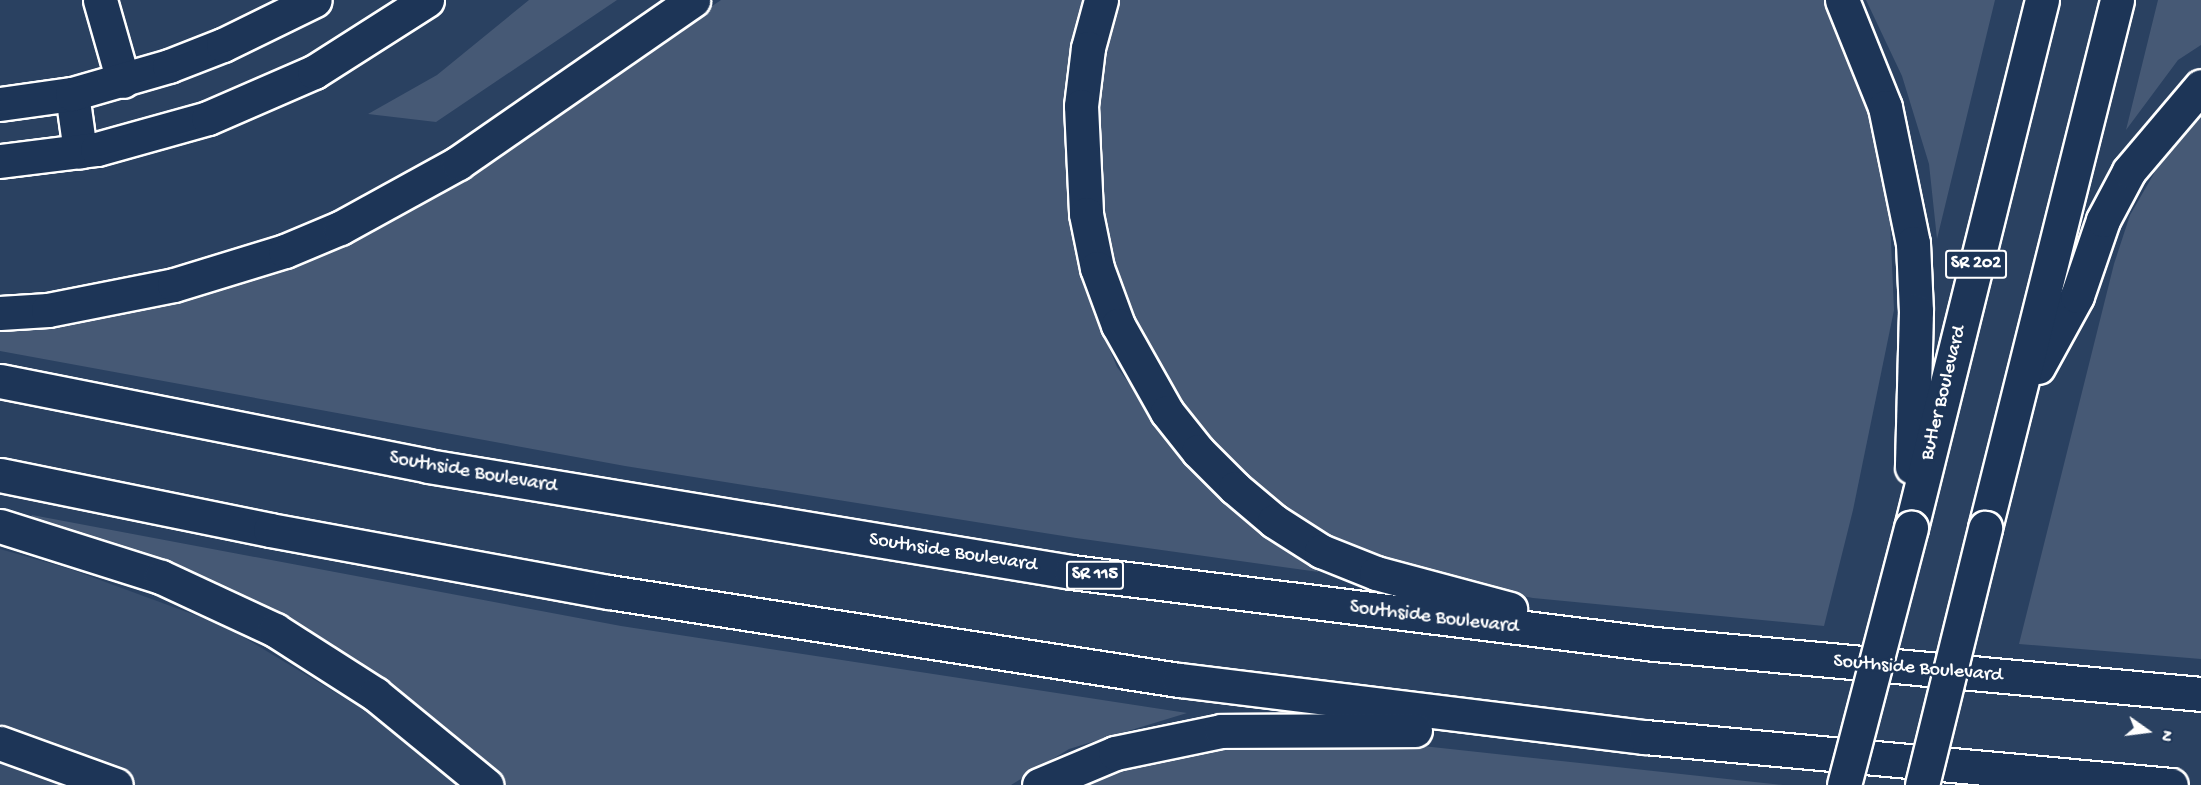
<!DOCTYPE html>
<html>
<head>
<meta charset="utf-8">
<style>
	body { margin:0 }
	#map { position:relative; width:2201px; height:785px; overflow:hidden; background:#2a4161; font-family:"Gochi Hand",sans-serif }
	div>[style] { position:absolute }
	.built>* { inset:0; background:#394e6c }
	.green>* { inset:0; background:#465975 }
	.roads { filter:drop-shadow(2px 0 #fff) drop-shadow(-2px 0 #fff) drop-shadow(0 2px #fff) drop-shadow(0 -2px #fff) }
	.minor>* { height:33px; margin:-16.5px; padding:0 16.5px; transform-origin:16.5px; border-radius:16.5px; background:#1d3557 }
	.major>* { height:33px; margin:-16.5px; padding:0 16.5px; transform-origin:16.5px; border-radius:16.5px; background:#1d3557 }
	.highway>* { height:33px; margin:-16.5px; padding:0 16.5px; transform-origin:16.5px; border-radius:16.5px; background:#1d3557 }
	.bridges { filter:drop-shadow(2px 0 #fff) drop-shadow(-2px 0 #fff) drop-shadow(0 2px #fff) drop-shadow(0 -2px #fff) }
	.highway-bridge>* { height:33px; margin:-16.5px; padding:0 16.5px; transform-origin:16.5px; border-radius:16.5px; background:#1d3557 }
	span { translate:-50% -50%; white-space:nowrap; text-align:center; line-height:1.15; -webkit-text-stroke:5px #1d3557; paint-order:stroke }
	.shield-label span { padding:2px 4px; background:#1d3557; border:2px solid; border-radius:4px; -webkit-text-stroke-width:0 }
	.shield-label { font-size:18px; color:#fff; font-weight:700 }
	.street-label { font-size:20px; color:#fff }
	.north { position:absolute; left:2117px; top:701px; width:60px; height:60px; -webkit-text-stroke:4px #1d3557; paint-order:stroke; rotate:104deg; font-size:16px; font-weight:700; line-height:24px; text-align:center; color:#fff }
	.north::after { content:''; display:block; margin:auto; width:21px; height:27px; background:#fff; clip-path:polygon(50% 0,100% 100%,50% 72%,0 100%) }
</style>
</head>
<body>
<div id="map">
	<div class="built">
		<i style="clip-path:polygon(0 549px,70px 569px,225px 626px,386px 723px,456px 785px,0 785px)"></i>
	</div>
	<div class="green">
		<i style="clip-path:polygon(529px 0,617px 0,436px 122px,368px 114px,437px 75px)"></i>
		<i style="clip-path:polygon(721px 0,1091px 0,1069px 202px,1084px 287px,1117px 367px,1177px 448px,1266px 535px,1319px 572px,1076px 538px,625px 466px,0 351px,0 326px,371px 227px,435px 195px)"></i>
		<i style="clip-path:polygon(1117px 0,1827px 0,1849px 50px,1872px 123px,1890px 218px,1894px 310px,1853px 510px,1824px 626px,1533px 598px,1463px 585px,1334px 540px,1283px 507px,1229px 462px,1187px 416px,1135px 333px,1095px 213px,1095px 116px)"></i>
		<i style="clip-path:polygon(1866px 0,1995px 0,1937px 239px,1929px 164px,1902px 76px)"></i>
		<i style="clip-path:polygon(2158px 0,2201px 0,2201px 45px,2178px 60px,2126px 130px)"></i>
		<i style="clip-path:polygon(2201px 117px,2201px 659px,2019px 644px,2114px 264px,2130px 215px,2156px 170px)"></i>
		<i style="clip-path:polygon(32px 515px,621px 626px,1187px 713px,1069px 749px,1011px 785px,503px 785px,400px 698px,29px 523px)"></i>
		<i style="clip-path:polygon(1386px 742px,1783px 785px,1076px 785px,1152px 760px,1209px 747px)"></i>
	</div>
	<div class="roads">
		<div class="minor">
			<i style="left:100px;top:0;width:84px;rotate:74.1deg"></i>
			<i style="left:0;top:743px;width:123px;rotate:19.9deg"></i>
		</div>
		<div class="major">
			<i style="left:72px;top:94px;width:58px;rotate:82deg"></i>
			<i style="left:0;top:104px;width:73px;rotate:-7.9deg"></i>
			<i style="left:72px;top:94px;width:101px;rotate:-16.1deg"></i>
			<i style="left:169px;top:66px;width:58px;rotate:-21.3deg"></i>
			<i style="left:223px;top:45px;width:102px;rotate:-26.1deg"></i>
			<i style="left:0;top:161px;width:98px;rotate:-7.1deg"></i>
			<i style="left:97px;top:149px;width:115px;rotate:-15.6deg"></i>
			<i style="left:208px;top:118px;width:116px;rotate:-23.5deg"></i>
			<i style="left:314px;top:72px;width:134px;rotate:-32.5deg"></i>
		</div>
		<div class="highway">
			<i style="left:1101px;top:0;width:50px;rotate:105.2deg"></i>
			<i style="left:1088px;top:48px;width:58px;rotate:96.9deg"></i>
			<i style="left:1081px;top:106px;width:108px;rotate:87.3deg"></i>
			<i style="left:1086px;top:214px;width:55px;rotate:78.5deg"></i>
			<i style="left:1097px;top:268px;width:61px;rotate:69.8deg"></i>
			<i style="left:1118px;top:325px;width:100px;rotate:60.6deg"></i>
			<i style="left:1167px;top:412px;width:50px;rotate:51.5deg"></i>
			<i style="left:1198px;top:451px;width:52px;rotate:45deg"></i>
			<i style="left:1235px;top:488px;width:51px;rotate:40.2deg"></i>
			<i style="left:1274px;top:521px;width:56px;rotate:32.6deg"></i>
			<i style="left:1321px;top:551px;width:59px;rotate:21.8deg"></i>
			<i style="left:1376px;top:573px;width:139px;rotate:15deg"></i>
			<i style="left:1842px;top:0;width:115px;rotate:68.1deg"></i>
			<i style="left:1885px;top:107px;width:139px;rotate:78.4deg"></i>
			<i style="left:1913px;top:243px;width:68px;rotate:87.5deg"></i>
			<i style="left:1916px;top:311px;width:156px;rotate:91.5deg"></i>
			<i style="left:0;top:313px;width:48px;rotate:-3.6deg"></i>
			<i style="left:48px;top:310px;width:128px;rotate:-11.2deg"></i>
			<i style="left:174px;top:285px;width:116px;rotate:-17deg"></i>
			<i style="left:285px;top:251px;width:60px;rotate:-22.7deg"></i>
			<i style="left:340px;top:228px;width:135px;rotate:-28.8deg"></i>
			<i style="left:458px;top:163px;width:286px;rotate:-34.7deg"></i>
			<i style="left:2038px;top:367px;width:81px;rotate:-61.2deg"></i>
			<i style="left:2077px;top:296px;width:80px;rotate:-71.1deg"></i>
			<i style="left:2103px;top:220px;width:55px;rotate:-62deg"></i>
			<i style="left:2129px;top:171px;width:111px;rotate:-49.7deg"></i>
			<i style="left:0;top:381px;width:436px;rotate:11.2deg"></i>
			<i style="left:428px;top:466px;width:652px;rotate:9.36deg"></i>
			<i style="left:1071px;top:572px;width:588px;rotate:7.03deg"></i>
			<i style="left:1655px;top:644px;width:548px;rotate:5.23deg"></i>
			<i style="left:0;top:475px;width:276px;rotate:11.5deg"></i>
			<i style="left:270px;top:530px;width:345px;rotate:10.4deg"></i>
			<i style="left:609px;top:592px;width:577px;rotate:8.78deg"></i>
			<i style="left:1179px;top:680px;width:469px;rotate:7deg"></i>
			<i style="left:1645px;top:737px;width:528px;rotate:5.21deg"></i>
			<i style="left:0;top:526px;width:169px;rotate:17.6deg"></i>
			<i style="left:161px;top:577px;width:126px;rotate:24.9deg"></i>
			<i style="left:275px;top:630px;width:119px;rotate:32.6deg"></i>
			<i style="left:375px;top:694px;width:144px;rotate:39.3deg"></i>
			<i style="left:1911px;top:528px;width:544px;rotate:-76.07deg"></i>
			<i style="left:1985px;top:528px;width:544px;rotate:-75.96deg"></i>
			<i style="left:1039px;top:785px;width:82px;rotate:-22.8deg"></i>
			<i style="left:1115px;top:753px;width:108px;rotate:-11.7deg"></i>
			<i style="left:1221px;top:731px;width:194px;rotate:-0.3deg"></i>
		</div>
	</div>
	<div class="bridges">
		<div class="highway-bridge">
			<i style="left:1844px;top:785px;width:266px;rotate:-75.4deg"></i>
			<i style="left:1922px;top:785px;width:265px;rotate:-76.2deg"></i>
		</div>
	</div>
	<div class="shield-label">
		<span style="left:1976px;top:264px">SR 202</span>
		<span style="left:1095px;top:575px">SR 115</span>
	</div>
	<div class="street-label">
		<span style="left:1944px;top:393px;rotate:-76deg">Butler Boulevard</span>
		<span style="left:473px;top:473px;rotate:10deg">Southside Boulevard</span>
		<span style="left:953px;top:553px;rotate:9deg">Southside Boulevard</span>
		<span style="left:1434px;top:618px;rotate:7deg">Southside Boulevard</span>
		<span style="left:1918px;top:669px;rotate:5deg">Southside Boulevard</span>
	</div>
	<div class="north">N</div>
</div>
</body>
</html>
